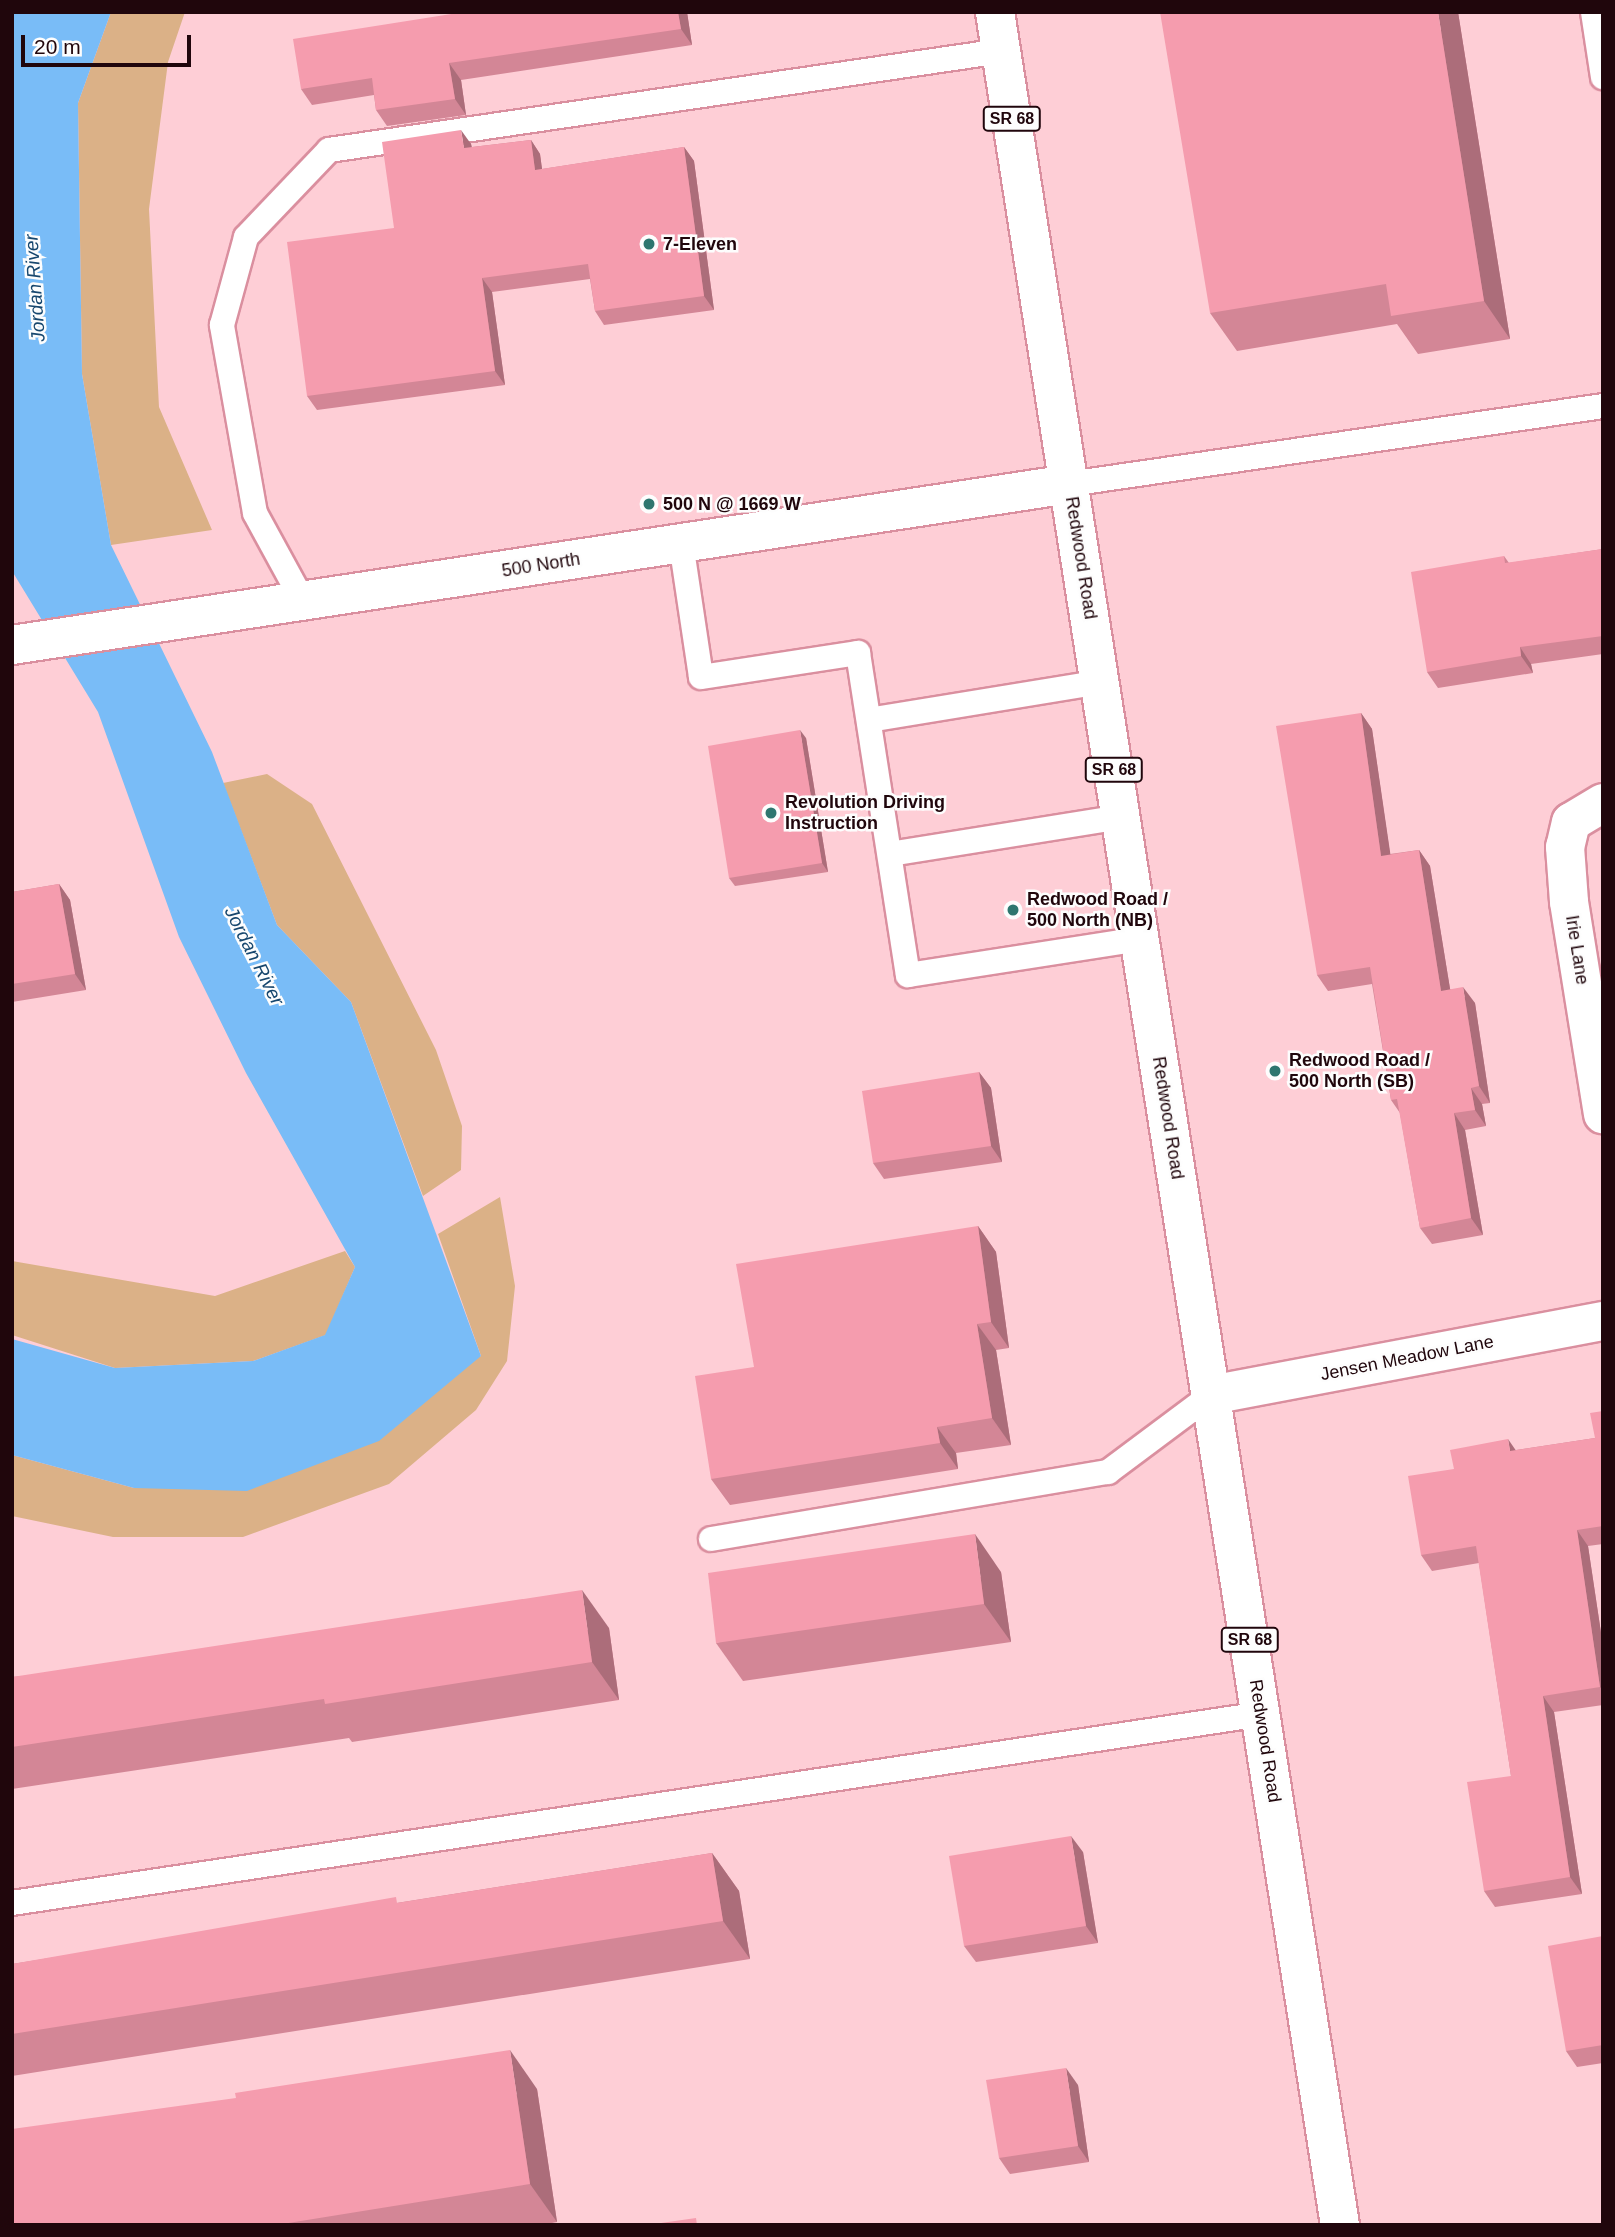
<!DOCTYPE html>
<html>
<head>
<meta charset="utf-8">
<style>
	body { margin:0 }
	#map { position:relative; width:1615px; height:2237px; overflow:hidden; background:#feced6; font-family:Arial,sans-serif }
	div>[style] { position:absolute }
	.green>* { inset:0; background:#dbb187 }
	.water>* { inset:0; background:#79bcf7 }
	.roads { filter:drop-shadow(2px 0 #da8f9f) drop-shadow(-2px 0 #da8f9f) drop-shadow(0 2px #da8f9f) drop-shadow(0 -2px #da8f9f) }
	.lane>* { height:24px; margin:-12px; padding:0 12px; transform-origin:12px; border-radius:12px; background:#fff }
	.street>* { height:38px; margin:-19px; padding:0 19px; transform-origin:19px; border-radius:19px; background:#fff }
	.primary>* { height:38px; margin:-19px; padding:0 19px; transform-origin:19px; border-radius:19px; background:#fff }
	.wall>* { inset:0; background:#d38696 }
	.shaded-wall>* { inset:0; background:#ac6d7a }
	.building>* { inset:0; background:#f59cae }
	.dots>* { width:19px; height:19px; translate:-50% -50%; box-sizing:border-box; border:4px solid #fdfdfd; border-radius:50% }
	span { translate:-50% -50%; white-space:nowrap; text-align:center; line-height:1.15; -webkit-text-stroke:5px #fdfdfd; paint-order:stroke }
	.shield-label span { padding:2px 5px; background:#fdfdfd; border:2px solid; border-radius:5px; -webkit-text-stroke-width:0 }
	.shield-label { font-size:16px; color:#20060c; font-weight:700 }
	.poi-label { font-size:18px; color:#20060c; font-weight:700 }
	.left { translate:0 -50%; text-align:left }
	.street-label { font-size:18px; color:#20060c }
	.water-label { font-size:19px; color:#17476e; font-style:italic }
	.frame { position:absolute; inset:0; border:14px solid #20060c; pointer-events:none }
	.scale { position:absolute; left:21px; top:35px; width:170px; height:32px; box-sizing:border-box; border:4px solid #20060c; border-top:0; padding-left:9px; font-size:21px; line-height:24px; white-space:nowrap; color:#20060c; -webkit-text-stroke:5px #fdfdfd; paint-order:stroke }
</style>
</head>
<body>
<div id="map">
	<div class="green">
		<i style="clip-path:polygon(111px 12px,185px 12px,168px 62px,149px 209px,159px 407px,212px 530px,111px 545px,82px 374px,78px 103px)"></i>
		<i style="clip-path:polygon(267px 774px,312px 804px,436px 1050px,462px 1126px,461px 1170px,423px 1196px,351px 1002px,277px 925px,223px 783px)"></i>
		<i style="clip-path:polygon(500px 1197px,515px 1286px,507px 1361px,476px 1410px,389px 1484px,243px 1537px,113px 1537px,12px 1516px,12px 1455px,134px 1488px,481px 1356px,438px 1234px)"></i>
		<i style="clip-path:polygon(345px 1251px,355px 1267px,326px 1335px,253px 1361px,115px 1368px,12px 1335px,12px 1261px,215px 1296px)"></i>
	</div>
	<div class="water">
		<i style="clip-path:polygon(12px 12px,111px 12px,78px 103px,82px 374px,111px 545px,212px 752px,277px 925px,351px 1002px,481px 1356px,379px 1441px,247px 1491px,134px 1488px,12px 1455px,12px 1339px,115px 1368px,253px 1361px,325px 1335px,355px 1267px,246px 1073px,179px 937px,98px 712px,12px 571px)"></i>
	</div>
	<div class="roads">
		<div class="lane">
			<i style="left:1593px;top:12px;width:66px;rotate:81.3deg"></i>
			<i style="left:1069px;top:484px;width:540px;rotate:-8.31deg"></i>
			<i style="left:681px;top:543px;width:135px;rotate:81.5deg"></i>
			<i style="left:701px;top:677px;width:159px;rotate:-8.7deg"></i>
			<i style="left:858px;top:653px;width:326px;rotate:81.2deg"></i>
			<i style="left:908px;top:975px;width:235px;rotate:-8.8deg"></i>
			<i style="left:304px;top:603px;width:102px;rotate:-118.6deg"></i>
			<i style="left:255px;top:513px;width:191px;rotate:-100deg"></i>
			<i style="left:222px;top:325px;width:91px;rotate:-74.7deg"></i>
			<i style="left:246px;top:237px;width:120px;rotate:-46.3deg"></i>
			<i style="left:329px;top:150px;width:679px;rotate:-8.38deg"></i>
			<i style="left:869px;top:720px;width:234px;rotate:-9.3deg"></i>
			<i style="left:890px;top:854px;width:234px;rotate:-9.1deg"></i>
			<i style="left:711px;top:1539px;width:403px;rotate:-9.6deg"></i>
			<i style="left:1108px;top:1472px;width:129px;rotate:-36.8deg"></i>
			<i style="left:12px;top:1903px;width:1263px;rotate:-8.6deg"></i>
		</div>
		<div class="street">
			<i style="left:12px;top:645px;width:1069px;rotate:-8.66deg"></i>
			<i style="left:1603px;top:803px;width:37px;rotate:149deg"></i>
			<i style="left:1571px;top:822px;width:26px;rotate:103deg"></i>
			<i style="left:1565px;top:847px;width:55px;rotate:85.8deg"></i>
			<i style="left:1569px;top:902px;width:215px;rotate:80.9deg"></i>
			<i style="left:1211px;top:1395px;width:399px;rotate:-10.7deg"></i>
		</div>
		<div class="primary">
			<i style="left:995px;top:12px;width:2240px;rotate:81.14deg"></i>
		</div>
	</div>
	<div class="wall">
		<i style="clip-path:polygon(464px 12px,687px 12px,692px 45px,461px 80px,466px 115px,387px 126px,376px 110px,374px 95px,312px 105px,301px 89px)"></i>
		<i style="clip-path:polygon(1458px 12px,1510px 339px,1418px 354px,1397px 324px,1237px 351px,1210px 313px)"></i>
		<i style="clip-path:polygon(531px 140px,540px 154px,542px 169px,684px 147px,694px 161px,714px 310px,604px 325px,595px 311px,590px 279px,492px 292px,505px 385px,317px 410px,307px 396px,394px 228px,471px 144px,472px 147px)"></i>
		<i style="clip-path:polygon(1603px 549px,1603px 654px,1531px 664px,1533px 673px,1438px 688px,1427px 672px,1504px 556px,1509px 563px)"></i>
		<i style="clip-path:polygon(1361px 713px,1372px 729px,1390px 854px,1419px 850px,1430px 866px,1450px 989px,1475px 1003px,1490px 1103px,1482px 1104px,1486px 1126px,1465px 1130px,1483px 1235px,1432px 1244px,1420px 1228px,1400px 1113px,1391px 1100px,1372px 984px,1328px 991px,1317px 975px)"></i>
		<i style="clip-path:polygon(806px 738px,828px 872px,735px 886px,729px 878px)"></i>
		<i style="clip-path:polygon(59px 884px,70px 900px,86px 990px,12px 1002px,12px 892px)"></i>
		<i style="clip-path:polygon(979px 1072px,991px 1088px,1002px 1162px,884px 1179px,873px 1163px)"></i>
		<i style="clip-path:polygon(978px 1226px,996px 1252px,1009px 1348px,996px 1350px,1011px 1445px,956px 1453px,958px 1469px,730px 1505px,711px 1479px,754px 1367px)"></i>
		<i style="clip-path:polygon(1603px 1411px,1603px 1544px,1588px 1546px,1603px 1646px,1603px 1705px,1554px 1712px,1582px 1894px,1495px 1907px,1484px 1891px,1511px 1776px,1479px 1563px,1432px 1571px,1421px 1555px,1454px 1469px,1516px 1450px,1595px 1438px)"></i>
		<i style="clip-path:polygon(1001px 1572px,1011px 1642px,743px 1681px,716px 1643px)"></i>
		<i style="clip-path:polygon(609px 1628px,619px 1700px,352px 1742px,349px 1738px,12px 1789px,12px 1677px)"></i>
		<i style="clip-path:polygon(1083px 1852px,1098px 1943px,976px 1962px,964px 1946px)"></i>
		<i style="clip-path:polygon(712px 1853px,739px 1891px,750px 1959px,12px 2076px,12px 1964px)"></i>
		<i style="clip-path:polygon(1603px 1936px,1603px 2063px,1577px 2067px,1566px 2051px)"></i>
		<i style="clip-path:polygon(1078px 2085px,1089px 2162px,1010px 2174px,999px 2158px)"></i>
		<i style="clip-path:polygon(537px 2089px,557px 2222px,542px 2225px,12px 2225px)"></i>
	</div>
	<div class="shaded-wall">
		<i style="clip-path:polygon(678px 12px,687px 12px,692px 45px,681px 29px)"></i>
		<i style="clip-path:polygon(1438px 12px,1458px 12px,1510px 339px,1484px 301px)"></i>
		<i style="clip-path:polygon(449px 63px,461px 80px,466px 115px,455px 99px)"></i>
		<i style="clip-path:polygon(461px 130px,471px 144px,474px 162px,464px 148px)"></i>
		<i style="clip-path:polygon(531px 140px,540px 154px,544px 184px,535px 170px)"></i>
		<i style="clip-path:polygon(684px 147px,694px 161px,714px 310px,704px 296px)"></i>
		<i style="clip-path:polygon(482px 278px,492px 292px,505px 385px,495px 371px)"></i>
		<i style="clip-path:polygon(1520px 647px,1531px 664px,1533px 673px,1521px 656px)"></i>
		<i style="clip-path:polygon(1361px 713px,1372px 729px,1393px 872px,1381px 856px)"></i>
		<i style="clip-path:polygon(800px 730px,806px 738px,828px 872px,822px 863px)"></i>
		<i style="clip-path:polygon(1419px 850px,1430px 866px,1453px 1007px,1441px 991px)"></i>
		<i style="clip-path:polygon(59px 884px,70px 900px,86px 990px,75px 974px)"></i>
		<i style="clip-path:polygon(1463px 987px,1475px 1003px,1490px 1103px,1479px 1086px)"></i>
		<i style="clip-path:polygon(979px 1072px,991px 1088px,1002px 1162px,991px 1146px)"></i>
		<i style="clip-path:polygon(1471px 1088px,1482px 1104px,1486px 1126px,1475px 1110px)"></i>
		<i style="clip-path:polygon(1454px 1113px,1465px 1130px,1483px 1235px,1471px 1218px)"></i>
		<i style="clip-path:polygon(978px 1226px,996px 1252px,1009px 1348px,991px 1322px)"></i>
		<i style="clip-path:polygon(977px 1324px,996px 1350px,1011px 1445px,992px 1418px)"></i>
		<i style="clip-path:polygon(937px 1427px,956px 1453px,958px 1469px,940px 1443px)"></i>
		<i style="clip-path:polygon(1508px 1439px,1519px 1455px,1510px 1451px)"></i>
		<i style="clip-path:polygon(1577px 1530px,1588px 1546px,1603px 1646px,1603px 1691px,1600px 1687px)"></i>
		<i style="clip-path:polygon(975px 1534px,1001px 1572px,1011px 1642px,984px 1604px)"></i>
		<i style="clip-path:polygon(582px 1590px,609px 1628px,619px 1700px,592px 1662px)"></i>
		<i style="clip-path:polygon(1543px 1696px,1554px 1712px,1582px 1894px,1570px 1877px)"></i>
		<i style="clip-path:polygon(1071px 1836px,1083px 1852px,1098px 1943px,1086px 1926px)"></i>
		<i style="clip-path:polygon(712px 1853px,739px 1891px,750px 1959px,723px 1921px)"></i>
		<i style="clip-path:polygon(510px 2050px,537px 2089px,557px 2222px,530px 2184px)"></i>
		<i style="clip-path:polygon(1066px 2068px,1078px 2085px,1089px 2162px,1078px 2146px)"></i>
	</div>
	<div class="building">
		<i style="clip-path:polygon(464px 12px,678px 12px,681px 29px,449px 63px,455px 99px,376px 110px,372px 78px,301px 89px,293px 39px)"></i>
		<i style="clip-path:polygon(1160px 12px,1438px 12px,1484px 301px,1391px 316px,1386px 284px,1210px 313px)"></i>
		<i style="clip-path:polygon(461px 130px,464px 148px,531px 140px,535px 170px,684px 147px,704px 296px,595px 311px,588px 264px,482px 278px,495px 371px,307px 396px,287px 242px,394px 228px,382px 142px)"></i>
		<i style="clip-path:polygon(1603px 549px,1603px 636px,1520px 647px,1521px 656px,1427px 672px,1411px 572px,1504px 556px,1505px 563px)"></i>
		<i style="clip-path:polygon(1361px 713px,1381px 856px,1419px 850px,1441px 991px,1463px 987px,1479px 1086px,1471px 1088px,1475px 1110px,1454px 1113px,1471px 1218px,1420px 1228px,1397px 1099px,1391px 1100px,1370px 967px,1317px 975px,1276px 726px)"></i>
		<i style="clip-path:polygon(800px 730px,822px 863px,729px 878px,708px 746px)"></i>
		<i style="clip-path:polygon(59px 884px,75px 974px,12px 984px,12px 892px)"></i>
		<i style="clip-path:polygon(979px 1072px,991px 1146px,873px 1163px,862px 1091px)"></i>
		<i style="clip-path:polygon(978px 1226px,991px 1322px,977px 1324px,992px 1418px,937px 1427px,940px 1443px,711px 1479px,695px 1376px,754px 1367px,736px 1264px)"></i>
		<i style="clip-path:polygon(1603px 1411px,1603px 1526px,1577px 1530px,1600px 1687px,1543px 1696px,1570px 1877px,1484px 1891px,1467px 1782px,1511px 1776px,1476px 1546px,1421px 1555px,1408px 1476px,1454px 1469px,1450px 1450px,1508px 1439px,1510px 1451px,1595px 1438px,1590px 1413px)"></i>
		<i style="clip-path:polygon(975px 1534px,984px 1604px,716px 1643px,708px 1573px)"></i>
		<i style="clip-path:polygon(582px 1590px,592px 1662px,325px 1704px,324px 1699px,12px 1747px,12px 1677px)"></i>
		<i style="clip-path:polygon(1071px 1836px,1086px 1926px,964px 1946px,949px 1856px)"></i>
		<i style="clip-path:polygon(712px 1853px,723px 1921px,12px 2034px,12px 1964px,396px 1897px,397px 1903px)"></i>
		<i style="clip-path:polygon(1603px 1936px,1603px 2045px,1566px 2051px,1548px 1946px)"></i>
		<i style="clip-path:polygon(510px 2050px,530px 2184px,276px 2225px,12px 2225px,12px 2129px,236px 2098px,235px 2093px)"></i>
		<i style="clip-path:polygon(1066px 2068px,1078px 2146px,999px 2158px,986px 2080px)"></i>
		<i style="clip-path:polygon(696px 2218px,697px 2225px,647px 2225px)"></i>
	</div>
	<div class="dots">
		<i style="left:649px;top:244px;background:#2e766f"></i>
		<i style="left:649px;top:504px;background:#2e766f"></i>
		<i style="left:771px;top:813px;background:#2e766f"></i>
		<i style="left:1013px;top:910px;background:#2e766f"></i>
		<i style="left:1275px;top:1071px;background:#2e766f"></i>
	</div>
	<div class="shield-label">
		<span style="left:1012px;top:119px">SR 68</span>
		<span style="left:1114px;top:770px">SR 68</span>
		<span style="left:1250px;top:1640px">SR 68</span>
	</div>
	<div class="poi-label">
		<span class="left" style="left:663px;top:244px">7-Eleven</span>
		<span class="left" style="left:663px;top:504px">500 N @ 1669 W</span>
		<span class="left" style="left:785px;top:813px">Revolution Driving<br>Instruction</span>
		<span class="left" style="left:1027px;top:910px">Redwood Road /<br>500 North (NB)</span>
		<span class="left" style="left:1289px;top:1071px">Redwood Road /<br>500 North (SB)</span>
	</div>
	<div class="street-label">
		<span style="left:1081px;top:558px;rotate:81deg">Redwood Road</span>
		<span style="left:541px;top:565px;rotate:-9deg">500 North</span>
		<span style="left:1577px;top:950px;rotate:81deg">Irie Lane</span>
		<span style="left:1168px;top:1118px;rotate:81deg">Redwood Road</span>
		<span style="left:1407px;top:1358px;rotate:-11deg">Jensen Meadow Lane</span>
		<span style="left:1265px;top:1741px;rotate:81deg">Redwood Road</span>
	</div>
	<div class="water-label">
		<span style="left:35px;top:288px;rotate:-94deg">Jordan River</span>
		<span style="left:254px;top:956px;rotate:63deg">Jordan River</span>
	</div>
	<div class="frame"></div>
	<div class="scale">20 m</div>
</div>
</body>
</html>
